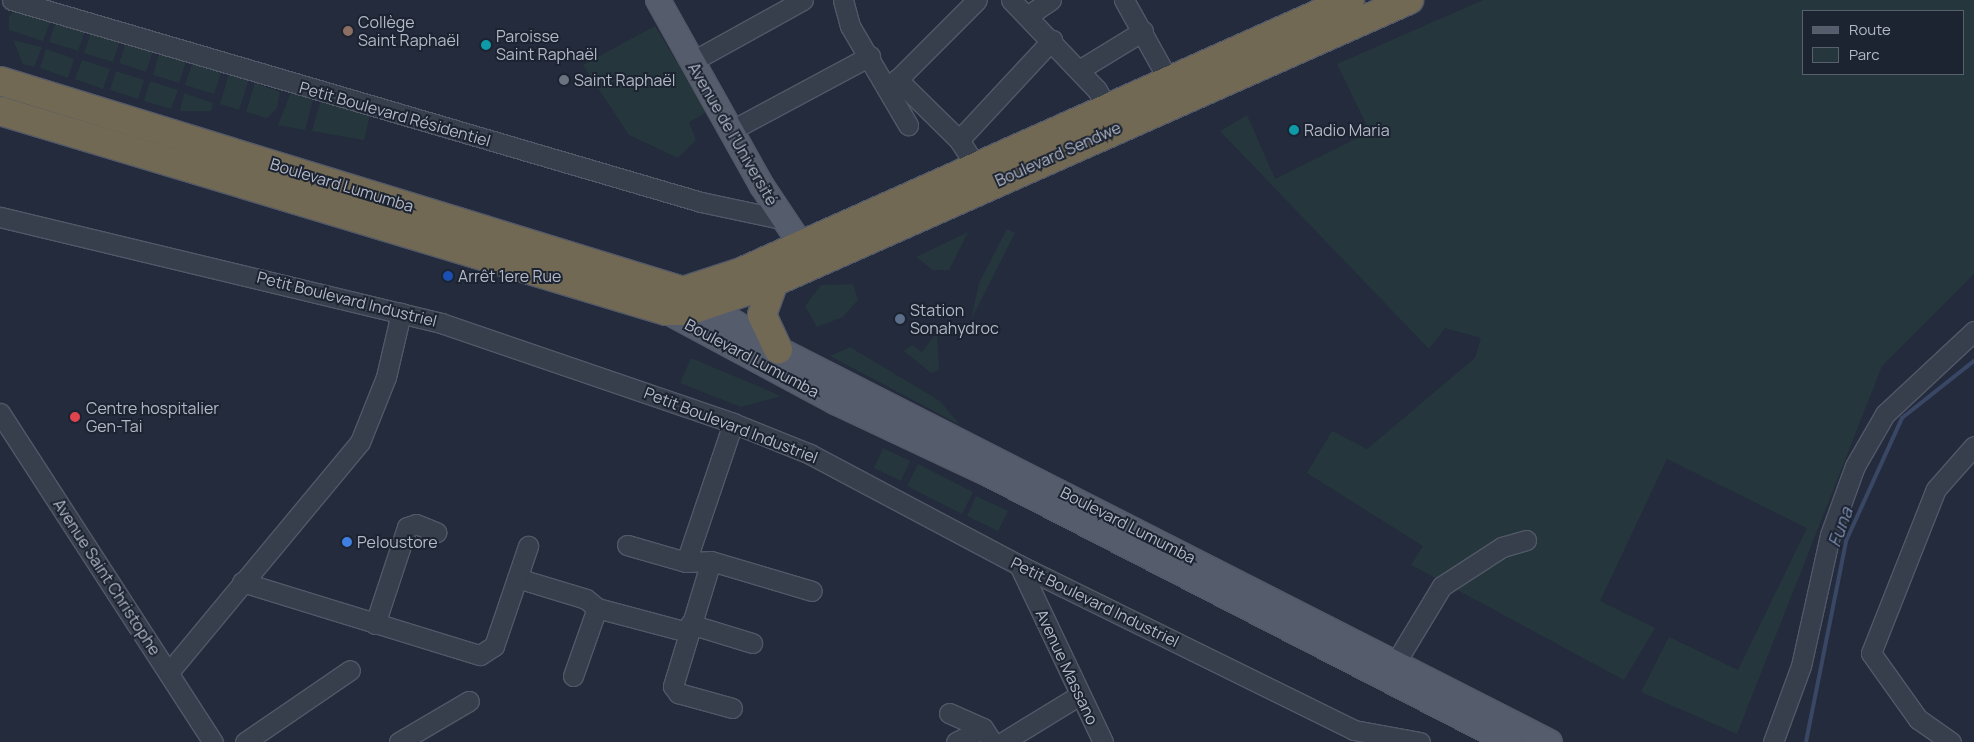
<!DOCTYPE html>
<html>
<head>
<meta charset="utf-8">
<style>
	body { margin:0 }
	#map { position:relative; width:1974px; height:742px; overflow:hidden; background:#232b3c; font-family:Manrope,sans-serif }
	div>[style] { position:absolute }
	.green>* { inset:0; background:#25373d }
	.stream>* { height:4px; margin:-2px; padding:0 2px; transform-origin:2px; border-radius:2px; background:#394765 }
	.roads { filter:drop-shadow(1px 0 #525867) drop-shadow(-1px 0 #525867) drop-shadow(0 1px #525867) drop-shadow(0 -1px #525867) }
	.minor>* { height:19px; margin:-9.5px; padding:0 9.5px; transform-origin:9.5px; border-radius:9.5px; background:#373e4c }
	.major>* { height:24px; margin:-12px; padding:0 12px; transform-origin:12px; border-radius:12px; background:#555c6c }
	.highway>* { height:28px; margin:-14px; padding:0 14px; transform-origin:14px; border-radius:14px; background:#726954 }
	.dots>* { width:14px; height:14px; translate:-50% -50%; box-sizing:border-box; border:2px solid #1c2331; border-radius:50% }
	span { translate:-50% -50%; white-space:nowrap; text-align:center; line-height:1.15; -webkit-text-stroke:4px #1c2331; paint-order:stroke }
	.poi-label { font-size:16px; color:#b3b8c7 }
	.left { translate:0 -50%; text-align:left }
	.street-label { font-size:16px; color:#b3b8c7 }
	.water-label { font-size:18px; color:#7b8caf; font-style:italic }
	.legend { position:absolute; left:1802px; top:10px; width:162px; height:65px; box-sizing:border-box; background:#1c2331; border:1px solid #585f6d; margin:0; padding:6px 9px; list-style:none; font-size:15px; color:#b3b8c7 }
	.legend li { display:flex; align-items:center; gap:10px; height:25px }
	.legend b { width:25px; border:1px solid #585f6d }
</style>
</head>
<body>
<div id="map">
	<div class="green">
		<i style="clip-path:polygon(evenodd,1483px 0,1974px 0,1974px 274px,1882px 366px,1737px 734px,1641px 692px,1669px 637px,1738px 670px,1807px 528px,1667px 459px,1600px 601px,1655px 628px,1624px 680px,1411px 565px,1423px 546px,1307px 473px,1332px 431px,1367px 449px,1475px 358px,1481px 338px,1445px 328px,1429px 349px,1220px 131px,1247px 115px,1275px 179px,1370px 132px,1337px 64px,1483px 0,1803px 11px,1963px 11px,1963px 74px,1803px 74px,1803px 11px)"></i>
		<i style="clip-path:polygon(17px 10px,51px 20px,43px 41px,9px 30px,9px 16px)"></i>
		<i style="clip-path:polygon(56px 21px,85px 30px,78px 51px,49px 42px)"></i>
		<i style="clip-path:polygon(655px 26px,707px 112px,689px 122px,696px 140px,678px 158px,629px 135px,583px 65px)"></i>
		<i style="clip-path:polygon(91px 32px,120px 41px,113px 62px,84px 53px)"></i>
		<i style="clip-path:polygon(13px 40px,42px 47px,34px 67px,23px 64px)"></i>
		<i style="clip-path:polygon(126px 43px,153px 51px,146px 72px,119px 63px)"></i>
		<i style="clip-path:polygon(46px 49px,74px 59px,68px 78px,40px 68px)"></i>
		<i style="clip-path:polygon(159px 54px,186px 62px,179px 83px,153px 75px)"></i>
		<i style="clip-path:polygon(82px 60px,110px 69px,103px 89px,75px 79px)"></i>
		<i style="clip-path:polygon(192px 64px,221px 73px,214px 94px,185px 85px)"></i>
		<i style="clip-path:polygon(116px 71px,144px 80px,138px 99px,110px 90px)"></i>
		<i style="clip-path:polygon(229px 74px,249px 79px,239px 110px,220px 104px)"></i>
		<i style="clip-path:polygon(150px 81px,178px 90px,171px 109px,144px 101px)"></i>
		<i style="clip-path:polygon(255px 83px,280px 92px,277px 108px,267px 118px,246px 112px)"></i>
		<i style="clip-path:polygon(291px 92px,313px 100px,305px 130px,278px 125px)"></i>
		<i style="clip-path:polygon(184px 93px,213px 103px,211px 111px,180px 111px)"></i>
		<i style="clip-path:polygon(321px 100px,370px 115px,364px 140px,312px 131px)"></i>
		<i style="clip-path:polygon(1007px 229px,1015px 233px,971px 320px,979px 283px)"></i>
		<i style="clip-path:polygon(968px 232px,949px 270px,933px 270px,916px 257px)"></i>
		<i style="clip-path:polygon(853px 284px,858px 300px,843px 317px,817px 327px,805px 306px,821px 285px)"></i>
		<i style="clip-path:polygon(937px 332px,939px 370px,931px 373px,904px 351px,912px 345px,922px 352px)"></i>
		<i style="clip-path:polygon(850px 347px,940px 401px,960px 425px,830px 356px)"></i>
		<i style="clip-path:polygon(691px 358px,781px 396px,741px 407px,680px 383px)"></i>
		<i style="clip-path:polygon(883px 448px,910px 461px,901px 481px,874px 468px)"></i>
		<i style="clip-path:polygon(918px 464px,973px 492px,962px 514px,907px 486px)"></i>
		<i style="clip-path:polygon(976px 496px,1008px 511px,998px 531px,967px 516px)"></i>
	</div>
	<div class="stream">
		<i style="left:1806px;top:742px;width:205px;rotate:-78.7deg"></i>
		<i style="left:1846px;top:541px;width:135px;rotate:-65.5deg"></i>
		<i style="left:1902px;top:418px;width:92px;rotate:-38.4deg"></i>
	</div>
	<div class="roads">
		<div class="minor">
			<i style="left:12px;top:0;width:718px;rotate:16.34deg"></i>
			<i style="left:701px;top:202px;width:82px;rotate:12deg"></i>
			<i style="left:843px;top:0;width:27px;rotate:75deg"></i>
			<i style="left:850px;top:26px;width:115px;rotate:59.6deg"></i>
			<i style="left:1011px;top:0;width:124px;rotate:46.3deg"></i>
			<i style="left:1097px;top:90px;width:21px;rotate:61deg"></i>
			<i style="left:1124px;top:0;width:93px;rotate:60.9deg"></i>
			<i style="left:1027px;top:16px;width:29px;rotate:-34deg"></i>
			<i style="left:691px;top:62px;width:128px;rotate:-29deg"></i>
			<i style="left:1079px;top:70px;width:75px;rotate:-31.4deg"></i>
			<i style="left:897px;top:79px;width:87px;rotate:44.5deg"></i>
			<i style="left:959px;top:140px;width:31px;rotate:57deg"></i>
			<i style="left:889px;top:88px;width:124px;rotate:-45deg"></i>
			<i style="left:730px;top:131px;width:159px;rotate:-28.2deg"></i>
			<i style="left:959px;top:140px;width:137px;rotate:-47.1deg"></i>
			<i style="left:0;top:217px;width:454px;rotate:13.5deg"></i>
			<i style="left:441px;top:323px;width:309px;rotate:18.9deg"></i>
			<i style="left:733px;top:423px;width:83px;rotate:21.9deg"></i>
			<i style="left:810px;top:454px;width:237px;rotate:28deg"></i>
			<i style="left:1019px;top:565px;width:373px;rotate:26.2deg"></i>
			<i style="left:1354px;top:730px;width:67px;rotate:10.3deg"></i>
			<i style="left:0;top:413px;width:392px;rotate:57.1deg"></i>
			<i style="left:627px;top:545px;width:61px;rotate:16.1deg"></i>
			<i style="left:686px;top:562px;width:25px;rotate:-2deg"></i>
			<i style="left:711px;top:561px;width:105px;rotate:16.5deg"></i>
			<i style="left:711px;top:561px;width:131px;rotate:106.9deg"></i>
			<i style="left:673px;top:686px;width:9px;rotate:54deg"></i>
			<i style="left:678px;top:693px;width:56px;rotate:15.5deg"></i>
			<i style="left:686px;top:562px;width:147px;rotate:-71.3deg"></i>
			<i style="left:1019px;top:565px;width:196px;rotate:64.6deg"></i>
			<i style="left:517px;top:578px;width:72px;rotate:16.9deg"></i>
			<i style="left:586px;top:599px;width:14px;rotate:39deg"></i>
			<i style="left:597px;top:608px;width:93px;rotate:14.9deg"></i>
			<i style="left:242px;top:582px;width:249px;rotate:17.1deg"></i>
			<i style="left:480px;top:655px;width:17px;rotate:-33deg"></i>
			<i style="left:494px;top:646px;width:106px;rotate:-71.2deg"></i>
			<i style="left:375px;top:624px;width:102px;rotate:-71.7deg"></i>
			<i style="left:407px;top:527px;width:9px;rotate:-18deg"></i>
			<i style="left:416px;top:524px;width:22px;rotate:22deg"></i>
			<i style="left:690px;top:624px;width:65px;rotate:17deg"></i>
			<i style="left:169px;top:672px;width:299px;rotate:-50.3deg"></i>
			<i style="left:360px;top:442px;width:70px;rotate:-68.2deg"></i>
			<i style="left:386px;top:377px;width:66px;rotate:-76.8deg"></i>
			<i style="left:1388px;top:675px;width:104px;rotate:-58.8deg"></i>
			<i style="left:1442px;top:586px;width:72px;rotate:-33deg"></i>
			<i style="left:1502px;top:547px;width:25px;rotate:-16deg"></i>
			<i style="left:573px;top:676px;width:72px;rotate:-70.6deg"></i>
			<i style="left:949px;top:713px;width:37px;rotate:24deg"></i>
			<i style="left:983px;top:728px;width:17px;rotate:57deg"></i>
			<i style="left:245px;top:742px;width:127px;rotate:-34.4deg"></i>
			<i style="left:399px;top:742px;width:81px;rotate:-30.4deg"></i>
			<i style="left:956px;top:742px;width:30px;rotate:-27deg"></i>
			<i style="left:1003px;top:742px;width:88px;rotate:-31.5deg"></i>
			<i style="left:1773px;top:742px;width:81px;rotate:-69.8deg"></i>
			<i style="left:1801px;top:666px;width:134px;rotate:-77.5deg"></i>
			<i style="left:1830px;top:535px;width:73px;rotate:-70.1deg"></i>
			<i style="left:1855px;top:466px;width:60px;rotate:-60deg"></i>
			<i style="left:1885px;top:414px;width:122px;rotate:-43deg"></i>
			<i style="left:1951px;top:742px;width:40px;rotate:-145.1deg"></i>
			<i style="left:1918px;top:719px;width:81px;rotate:-125.5deg"></i>
			<i style="left:1871px;top:653px;width:176px;rotate:-68.4deg"></i>
			<i style="left:1936px;top:489px;width:57px;rotate:-48.5deg"></i>
		</div>
		<div class="major">
			<i style="left:658px;top:0;width:213px;rotate:60.8deg"></i>
			<i style="left:762px;top:186px;width:90px;rotate:56.3deg"></i>
			<i style="left:693px;top:297px;width:100px;rotate:31.5deg"></i>
			<i style="left:778px;top:349px;width:866px;rotate:26.98deg"></i>
			<i style="left:666px;top:311px;width:192px;rotate:28.3deg"></i>
			<i style="left:835px;top:402px;width:174px;rotate:25.2deg"></i>
			<i style="left:992px;top:476px;width:581px;rotate:27.23deg"></i>
		</div>
		<div class="highway">
			<i style="left:0;top:81px;width:715px;rotate:17.09deg"></i>
			<i style="left:683px;top:291px;width:61px;rotate:-18.1deg"></i>
			<i style="left:741px;top:272px;width:667px;rotate:-24.07deg"></i>
			<i style="left:0;top:111px;width:695px;rotate:16.72deg"></i>
			<i style="left:666px;top:311px;width:22px"></i>
			<i style="left:688px;top:311px;width:91px;rotate:-18.6deg"></i>
			<i style="left:774px;top:282px;width:695px;rotate:-23.95deg"></i>
			<i style="left:774px;top:282px;width:35px;rotate:110deg"></i>
			<i style="left:762px;top:315px;width:38px;rotate:65deg"></i>
		</div>
	</div>
	<div class="dots">
		<i style="left:348px;top:31px;background:#8d6e63"></i>
		<i style="left:486px;top:45px;background:#0f9aa8"></i>
		<i style="left:564px;top:80px;background:#6b7280"></i>
		<i style="left:1294px;top:130px;background:#0f9aa8"></i>
		<i style="left:448px;top:276px;background:#1a4fb4"></i>
		<i style="left:900px;top:319px;background:#5c6f8a"></i>
		<i style="left:75px;top:417px;background:#e0444e"></i>
		<i style="left:347px;top:542px;background:#3f7fe0"></i>
	</div>
	<div class="poi-label">
		<span class="left" style="left:358px;top:31px">Collège<br>Saint Raphaël</span>
		<span class="left" style="left:496px;top:45px">Paroisse<br>Saint Raphaël</span>
		<span class="left" style="left:574px;top:80px">Saint Raphaël</span>
		<span class="left" style="left:1304px;top:130px">Radio Maria</span>
		<span class="left" style="left:458px;top:276px">Arrêt 1ere Rue</span>
		<span class="left" style="left:910px;top:319px">Station<br>Sonahydroc</span>
		<span class="left" style="left:86px;top:417px">Centre hospitalier<br>Gen-Tai</span>
		<span class="left" style="left:357px;top:542px">Peloustore</span>
	</div>
	<div class="street-label">
		<span style="left:395px;top:114px;rotate:16deg">Petit Boulevard Résidentiel</span>
		<span style="left:733px;top:134px;rotate:60deg">Avenue de l’Université</span>
		<span style="left:1058px;top:154px;rotate:-24deg">Boulevard Sendwe</span>
		<span style="left:342px;top:185px;rotate:17deg">Boulevard Lumumba</span>
		<span style="left:347px;top:299px;rotate:14deg">Petit Boulevard Industriel</span>
		<span style="left:752px;top:358px;rotate:28deg">Boulevard Lumumba</span>
		<span style="left:731px;top:425px;rotate:21deg">Petit Boulevard Industriel</span>
		<span style="left:1128px;top:525px;rotate:27deg">Boulevard Lumumba</span>
		<span style="left:107px;top:577px;rotate:57deg">Avenue Saint Christophe</span>
		<span style="left:1095px;top:602px;rotate:26deg">Petit Boulevard Industriel</span>
		<span style="left:1067px;top:667px;rotate:65deg">Avenue Massano</span>
	</div>
	<div class="water-label">
		<span style="left:1840px;top:527px;rotate:-70deg">Funa</span>
	</div>
	<ul class="legend">
	<li><b style="height:6px;background:#555c6c"></b>Route</li>
	<li><b style="height:14px;background:#25373d"></b>Parc</li>
	</ul>
</div>
</body>
</html>
